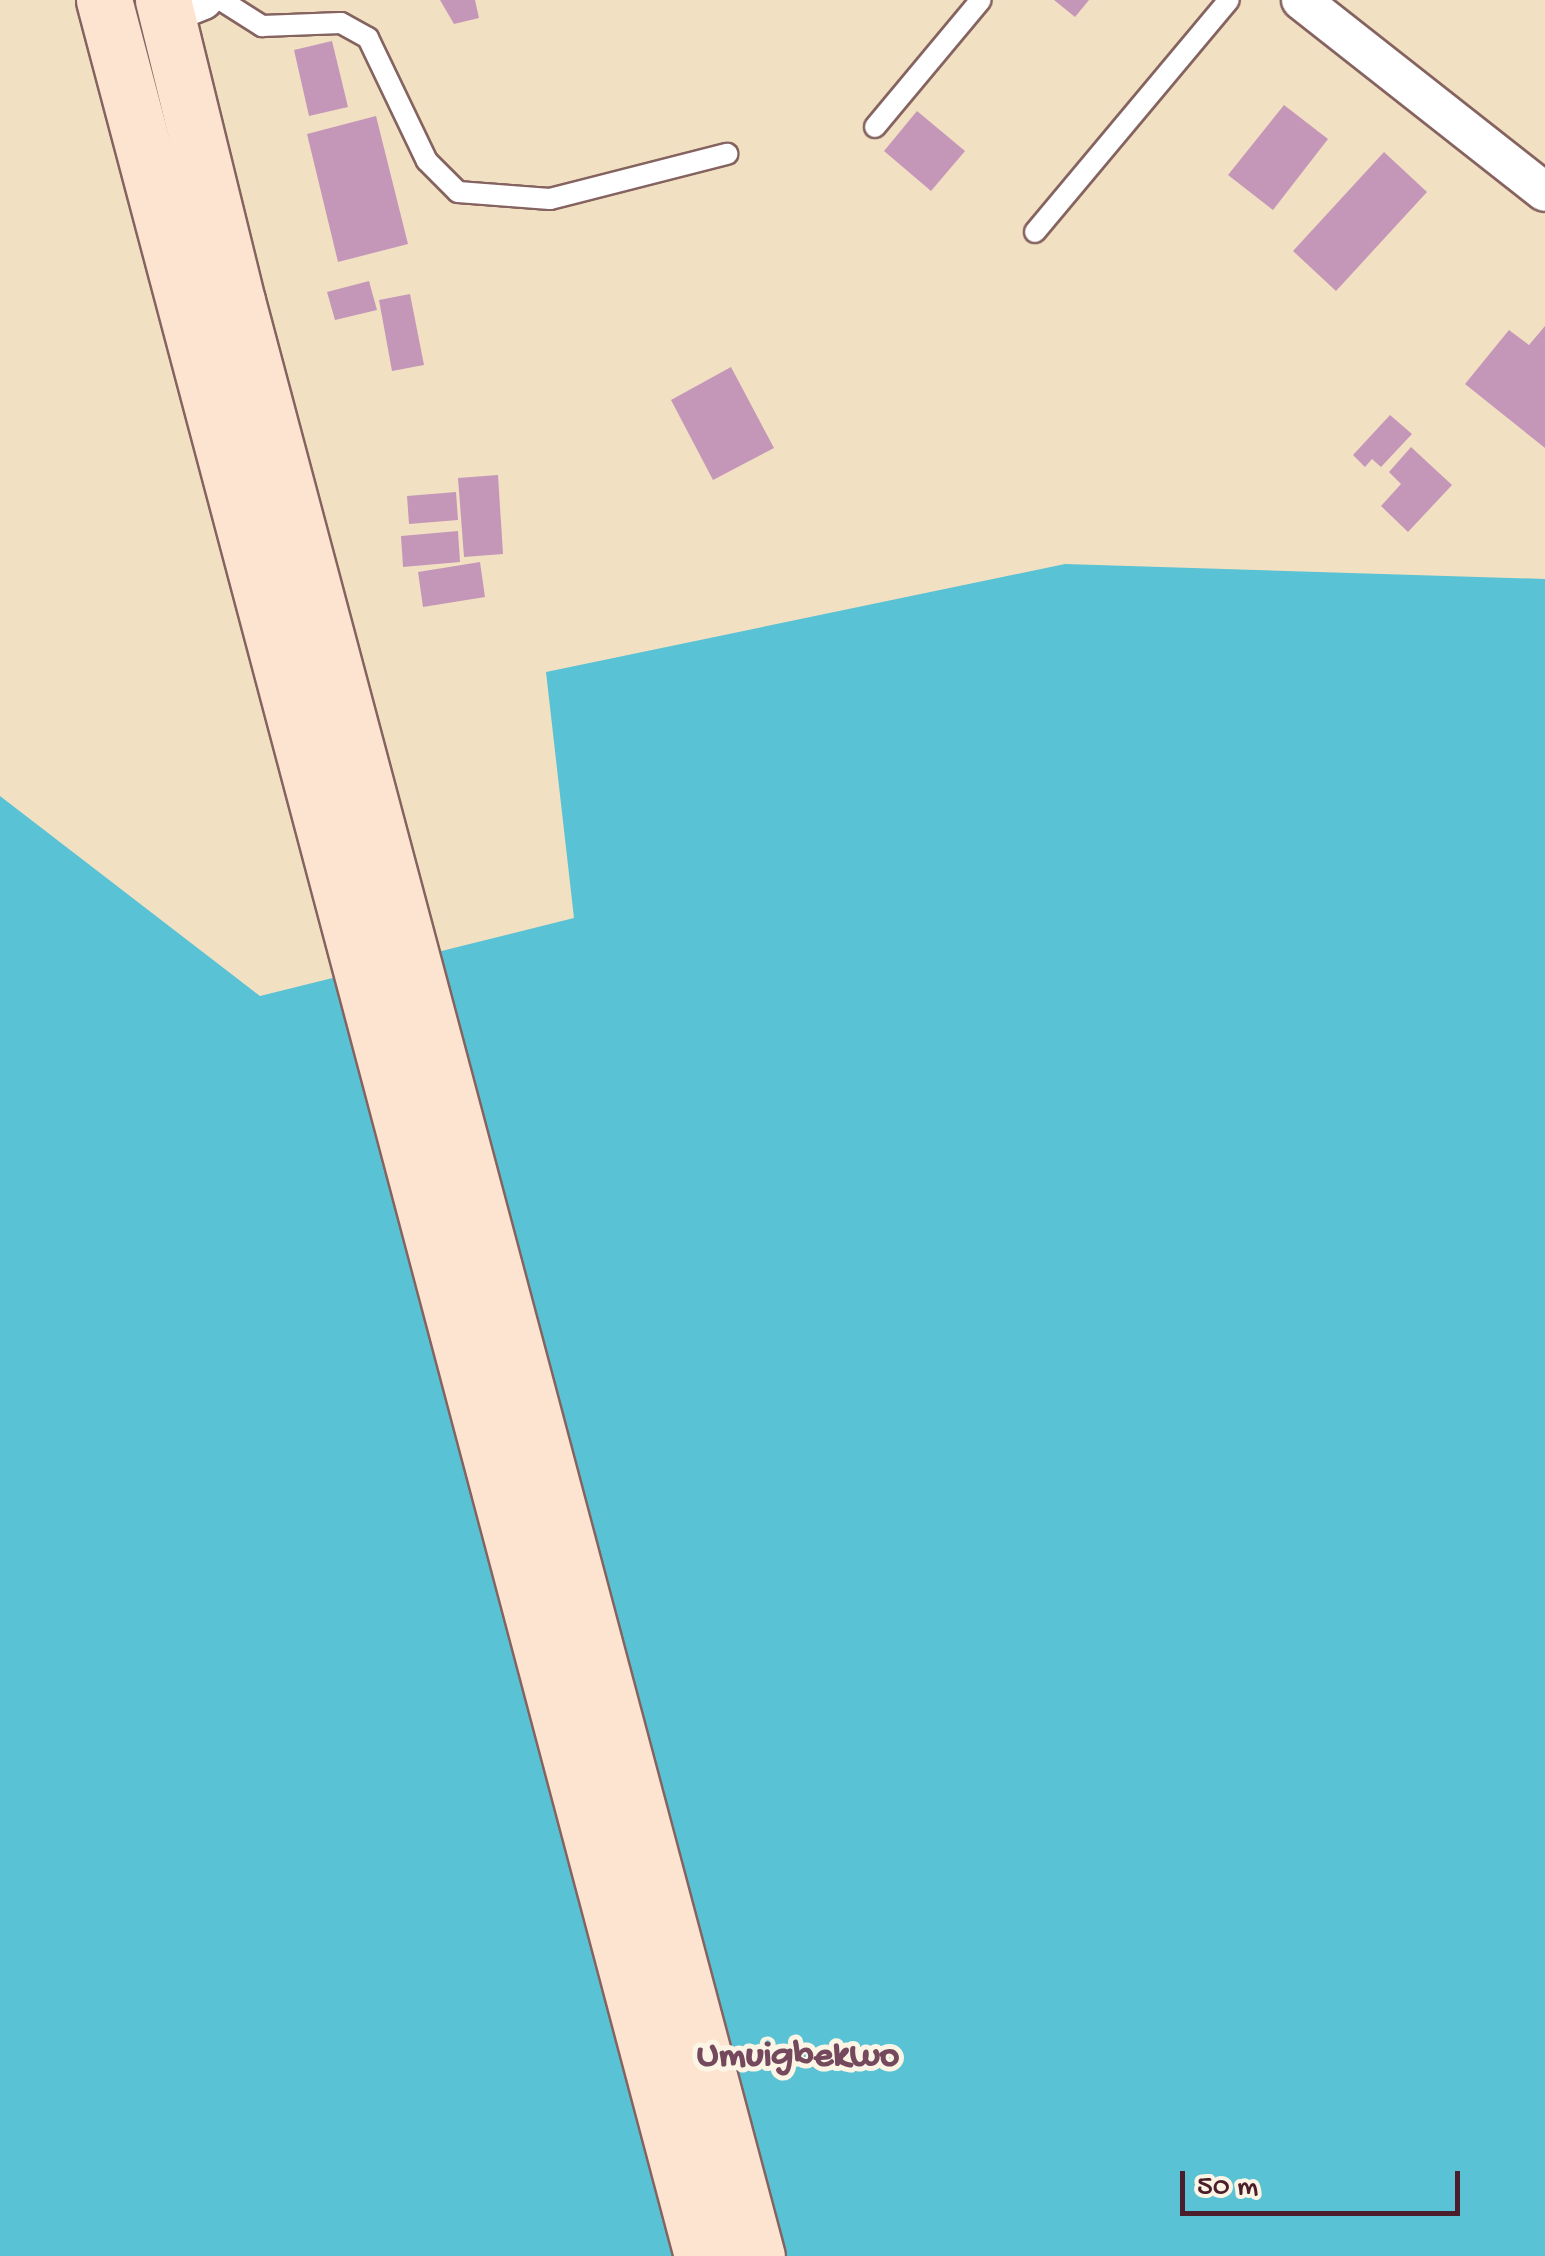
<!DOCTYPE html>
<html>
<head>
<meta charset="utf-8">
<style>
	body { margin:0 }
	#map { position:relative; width:1545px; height:2256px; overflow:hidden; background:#f2e0c2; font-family:"Gochi Hand",sans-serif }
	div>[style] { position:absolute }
	.water>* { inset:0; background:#59c2d4 }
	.building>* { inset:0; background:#c497b9 }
	.roads { filter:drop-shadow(2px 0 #856360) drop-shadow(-2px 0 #856360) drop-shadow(0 2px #856360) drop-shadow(0 -2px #856360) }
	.lane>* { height:20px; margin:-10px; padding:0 10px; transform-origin:10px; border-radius:10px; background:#fff }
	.street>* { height:38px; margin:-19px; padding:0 19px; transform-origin:19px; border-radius:19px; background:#fff }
	.secondary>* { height:55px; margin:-27.5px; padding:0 27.5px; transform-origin:27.5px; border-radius:27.5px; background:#fde4d1 }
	span { translate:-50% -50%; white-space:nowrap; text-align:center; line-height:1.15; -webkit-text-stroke:10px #fcf5e5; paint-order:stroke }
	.quarter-label { font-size:38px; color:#75495d; font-weight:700 }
	.scale { position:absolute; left:1180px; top:2171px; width:280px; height:45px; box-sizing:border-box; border:5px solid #4a1f2b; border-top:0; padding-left:12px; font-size:30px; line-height:35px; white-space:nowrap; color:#4a1f2b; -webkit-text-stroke:8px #fcf5e5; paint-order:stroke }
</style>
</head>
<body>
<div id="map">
	<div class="water">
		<i style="clip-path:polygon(1065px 564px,1545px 579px,1545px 2256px,0 2256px,0 796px,260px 996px,574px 918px,546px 672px)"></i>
	</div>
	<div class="building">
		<i style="clip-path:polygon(440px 0,475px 0,479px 18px,454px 24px)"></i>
		<i style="clip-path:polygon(1054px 0,1089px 0,1075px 17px)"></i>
		<i style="clip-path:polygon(332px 41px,348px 107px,309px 116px,294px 50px)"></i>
		<i style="clip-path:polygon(1284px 105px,1328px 139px,1273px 210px,1228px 175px)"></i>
		<i style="clip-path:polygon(917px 111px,965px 151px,931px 191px,884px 151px)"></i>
		<i style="clip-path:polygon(376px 116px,408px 244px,338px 262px,307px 134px)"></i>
		<i style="clip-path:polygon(1384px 152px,1427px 192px,1336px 291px,1293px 251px)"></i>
		<i style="clip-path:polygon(369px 281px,377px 310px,335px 320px,327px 292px)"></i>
		<i style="clip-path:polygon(410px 294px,424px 365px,392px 371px,379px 300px)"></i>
		<i style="clip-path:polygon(1545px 326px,1545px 448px,1465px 384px,1509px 330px,1529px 345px)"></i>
		<i style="clip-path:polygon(731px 367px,774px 448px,713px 480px,671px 400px)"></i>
		<i style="clip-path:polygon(1390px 415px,1412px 434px,1381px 467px,1372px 459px,1365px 467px,1353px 455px)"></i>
		<i style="clip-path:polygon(1411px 447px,1452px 485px,1408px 532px,1381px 506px,1401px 484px,1389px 472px)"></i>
		<i style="clip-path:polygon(498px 475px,503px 554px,464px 557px,458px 478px)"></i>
		<i style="clip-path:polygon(456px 492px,458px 520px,409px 524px,407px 496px)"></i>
		<i style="clip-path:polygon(458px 531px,460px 562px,403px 567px,401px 536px)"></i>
		<i style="clip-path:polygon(480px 562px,485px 597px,423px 607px,418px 572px)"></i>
	</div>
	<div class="roads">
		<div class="lane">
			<i style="left:221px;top:0;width:49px;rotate:32.4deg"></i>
			<i style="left:262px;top:26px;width:79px;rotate:-2.2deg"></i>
			<i style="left:341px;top:23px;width:31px;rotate:29deg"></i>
			<i style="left:368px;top:38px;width:136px;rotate:64.4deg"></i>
			<i style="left:427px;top:161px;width:44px;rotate:45deg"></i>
			<i style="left:458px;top:192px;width:92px;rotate:4.4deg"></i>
			<i style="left:550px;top:199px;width:183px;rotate:-14.3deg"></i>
			<i style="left:875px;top:127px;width:165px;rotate:-50.2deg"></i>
			<i style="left:1035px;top:232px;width:302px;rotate:-50.1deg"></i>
		</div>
		<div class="street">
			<i style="left:1301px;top:0;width:310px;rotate:38.2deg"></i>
			<i style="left:166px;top:15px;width:40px;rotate:-22deg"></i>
		</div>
		<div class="secondary">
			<i style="left:104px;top:0;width:2334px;rotate:75.15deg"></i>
			<i style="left:163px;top:0;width:310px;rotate:76.2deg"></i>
			<i style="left:237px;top:301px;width:2023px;rotate:75.11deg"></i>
		</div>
	</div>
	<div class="quarter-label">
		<span style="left:798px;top:2058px">Umuigbekwo</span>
	</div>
	<div class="scale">50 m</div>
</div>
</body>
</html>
